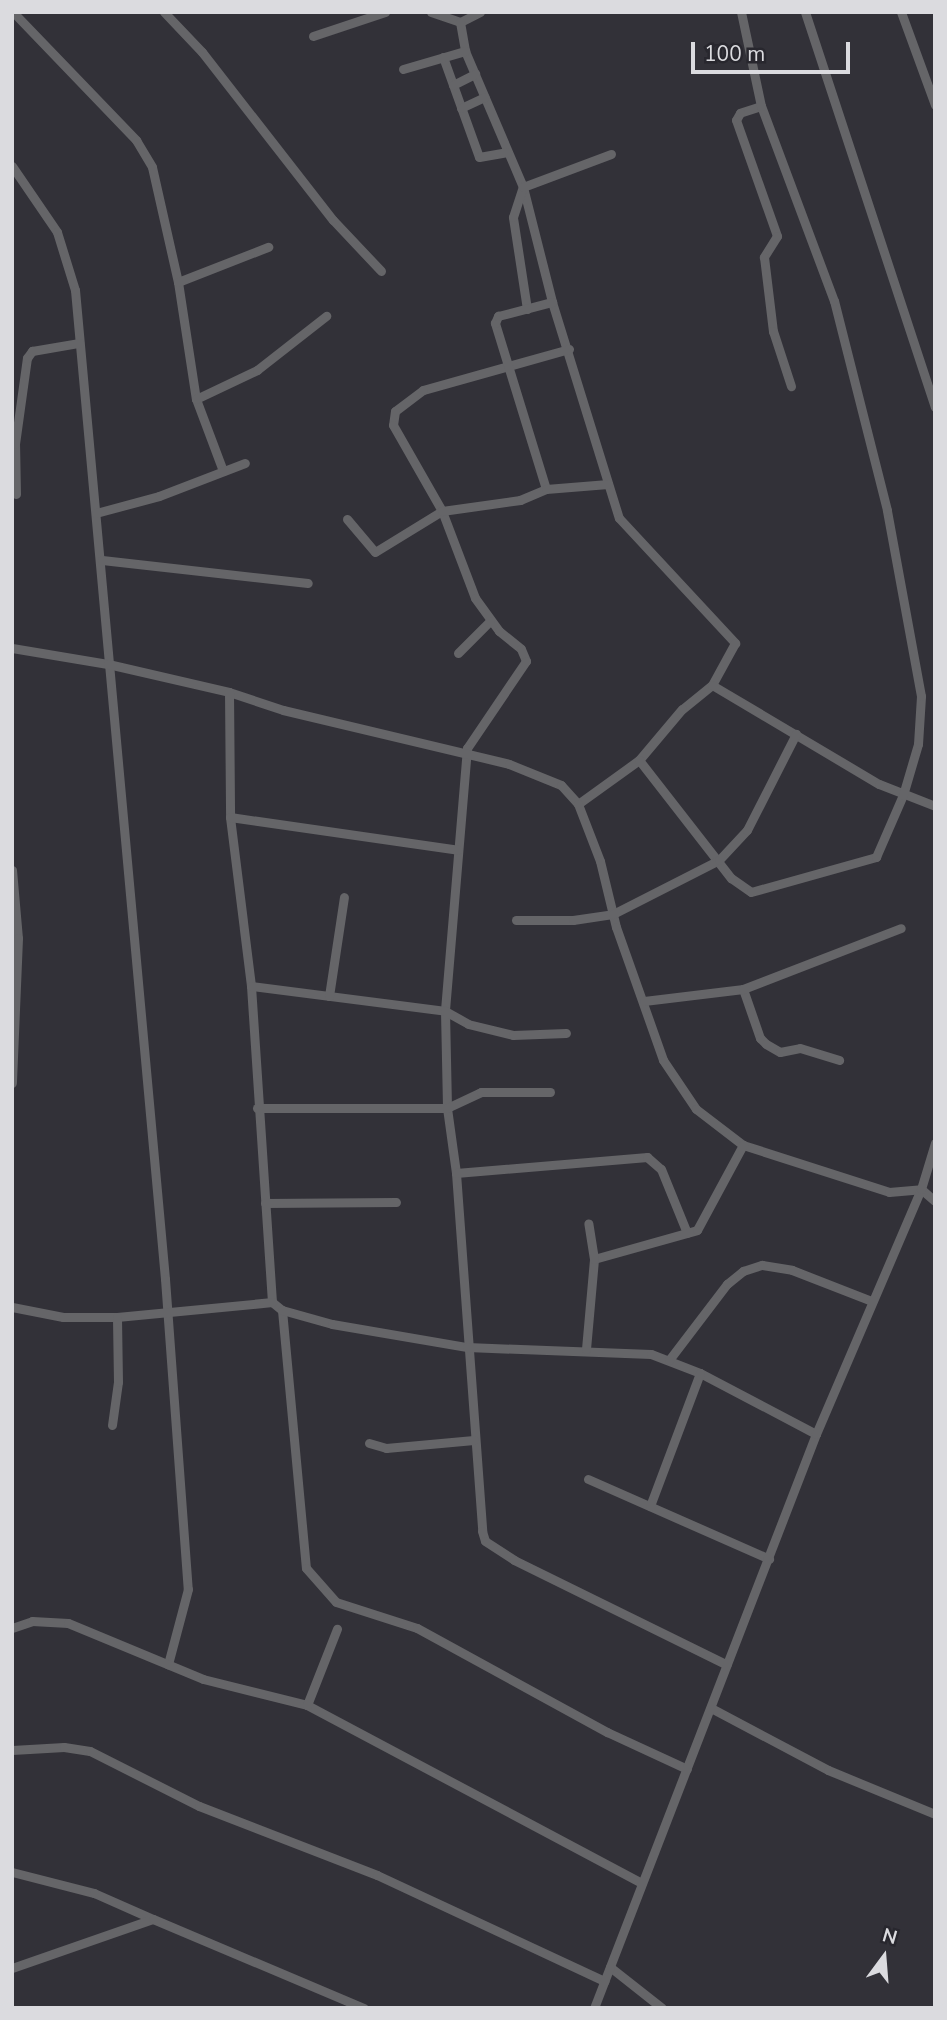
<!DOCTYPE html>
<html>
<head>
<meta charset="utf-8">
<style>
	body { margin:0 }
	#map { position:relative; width:947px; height:2020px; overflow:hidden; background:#323138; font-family:"Nunito Sans",sans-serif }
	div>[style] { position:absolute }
	.minor>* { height:9px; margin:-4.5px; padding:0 4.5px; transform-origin:4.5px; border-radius:4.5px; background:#656568 }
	span { translate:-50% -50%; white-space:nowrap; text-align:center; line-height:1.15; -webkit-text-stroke:5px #28272e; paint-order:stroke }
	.frame { position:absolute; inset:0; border:14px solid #dbdbdf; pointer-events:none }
	.north { position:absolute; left:849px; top:1922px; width:70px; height:70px; -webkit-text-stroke:5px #28272e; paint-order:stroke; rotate:16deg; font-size:19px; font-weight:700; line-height:28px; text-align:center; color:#dbdbdf }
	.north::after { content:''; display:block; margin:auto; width:24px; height:32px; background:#dbdbdf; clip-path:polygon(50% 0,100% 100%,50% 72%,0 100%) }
	.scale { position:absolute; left:691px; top:42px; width:159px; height:32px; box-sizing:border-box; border:4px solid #dbdbdf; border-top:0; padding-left:9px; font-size:21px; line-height:24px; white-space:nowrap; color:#dbdbdf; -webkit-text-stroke:5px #28272e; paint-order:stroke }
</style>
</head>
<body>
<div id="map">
	<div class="minor">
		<i style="left:13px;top:12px;width:178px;rotate:46.1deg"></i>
		<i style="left:136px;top:140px;width:31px;rotate:59deg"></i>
		<i style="left:152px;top:167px;width:118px;rotate:77.3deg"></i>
		<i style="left:178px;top:282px;width:118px;rotate:81.3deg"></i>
		<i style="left:196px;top:399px;width:77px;rotate:69.4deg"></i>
		<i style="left:164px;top:12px;width:55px;rotate:46.5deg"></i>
		<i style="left:202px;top:52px;width:213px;rotate:52.1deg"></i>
		<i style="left:333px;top:220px;width:70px;rotate:46.7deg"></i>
		<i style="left:431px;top:12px;width:31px;rotate:19deg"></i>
		<i style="left:480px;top:12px;width:22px;rotate:153deg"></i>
		<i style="left:460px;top:22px;width:29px;rotate:80deg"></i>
		<i style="left:465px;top:51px;width:148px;rotate:66.9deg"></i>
		<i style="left:523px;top:187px;width:119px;rotate:75.8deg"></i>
		<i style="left:552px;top:302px;width:226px;rotate:72.8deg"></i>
		<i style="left:619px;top:518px;width:171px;rotate:47.1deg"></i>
		<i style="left:735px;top:643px;width:48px;rotate:118.7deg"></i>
		<i style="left:712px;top:685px;width:38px;rotate:141deg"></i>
		<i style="left:682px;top:709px;width:67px;rotate:130.1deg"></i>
		<i style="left:639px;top:760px;width:75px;rotate:144.2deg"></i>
		<i style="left:805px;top:12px;width:416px;rotate:71.8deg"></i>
		<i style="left:901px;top:12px;width:99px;rotate:69.9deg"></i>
		<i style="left:313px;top:36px;width:76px;rotate:-18.4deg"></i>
		<i style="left:443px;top:57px;width:106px;rotate:70.2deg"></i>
		<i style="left:479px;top:157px;width:29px;rotate:-10deg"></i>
		<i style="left:403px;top:69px;width:65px;rotate:-16.2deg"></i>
		<i style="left:453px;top:85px;width:25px;rotate:-27deg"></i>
		<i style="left:761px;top:106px;width:22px;rotate:162deg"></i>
		<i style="left:740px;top:113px;width:8px;rotate:120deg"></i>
		<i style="left:736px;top:120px;width:123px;rotate:70.5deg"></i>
		<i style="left:777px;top:236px;width:25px;rotate:122deg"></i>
		<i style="left:764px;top:257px;width:75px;rotate:83.1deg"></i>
		<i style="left:773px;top:331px;width:58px;rotate:71.9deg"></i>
		<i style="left:461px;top:108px;width:26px;rotate:-25deg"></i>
		<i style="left:12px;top:166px;width:80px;rotate:55.7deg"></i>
		<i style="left:57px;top:232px;width:61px;rotate:72.8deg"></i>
		<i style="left:75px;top:290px;width:993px;rotate:84.8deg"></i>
		<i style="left:165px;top:1279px;width:311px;rotate:85.8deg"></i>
		<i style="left:188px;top:1589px;width:78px;rotate:104.9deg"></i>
		<i style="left:178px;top:282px;width:97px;rotate:-21.3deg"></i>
		<i style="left:527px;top:309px;width:93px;rotate:-98.7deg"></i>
		<i style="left:513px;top:217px;width:32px;rotate:-72deg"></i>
		<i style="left:523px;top:187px;width:94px;rotate:-20.6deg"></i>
		<i style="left:569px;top:349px;width:152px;rotate:164.3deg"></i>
		<i style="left:423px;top:390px;width:35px;rotate:143deg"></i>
		<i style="left:395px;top:411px;width:14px;rotate:98deg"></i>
		<i style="left:393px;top:425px;width:99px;rotate:60.3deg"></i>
		<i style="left:442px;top:511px;width:93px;rotate:69.2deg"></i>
		<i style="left:475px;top:598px;width:41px;rotate:54deg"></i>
		<i style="left:499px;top:631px;width:28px;rotate:39deg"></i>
		<i style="left:521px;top:649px;width:13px;rotate:67deg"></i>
		<i style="left:526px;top:661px;width:105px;rotate:124.1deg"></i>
		<i style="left:467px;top:748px;width:264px;rotate:94.8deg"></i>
		<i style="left:445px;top:1011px;width:97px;rotate:88.8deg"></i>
		<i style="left:447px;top:1108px;width:66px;rotate:82.1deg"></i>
		<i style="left:456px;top:1173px;width:359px;rotate:85.8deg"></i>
		<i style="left:482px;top:1531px;width:10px;rotate:73deg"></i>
		<i style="left:485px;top:1541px;width:35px;rotate:33deg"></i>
		<i style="left:514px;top:1560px;width:237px;rotate:26.2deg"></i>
		<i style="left:196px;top:399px;width:68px;rotate:-25.4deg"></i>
		<i style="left:257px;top:370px;width:88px;rotate:-38deg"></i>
		<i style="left:546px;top:489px;width:174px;rotate:-107.1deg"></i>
		<i style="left:495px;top:323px;width:8px;rotate:-67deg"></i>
		<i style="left:498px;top:316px;width:56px;rotate:-14.5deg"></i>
		<i style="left:16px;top:494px;width:50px;rotate:-91.1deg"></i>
		<i style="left:15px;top:444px;width:87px;rotate:-82.1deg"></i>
		<i style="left:27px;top:358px;width:9px;rotate:-54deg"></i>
		<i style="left:32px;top:351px;width:48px;rotate:-9.7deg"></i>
		<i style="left:96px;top:513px;width:65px;rotate:-15.1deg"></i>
		<i style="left:159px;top:496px;width:92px;rotate:-21deg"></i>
		<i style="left:347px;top:519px;width:43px;rotate:49.7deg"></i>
		<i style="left:375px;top:552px;width:79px;rotate:-31.5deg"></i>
		<i style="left:442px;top:511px;width:79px;rotate:-8deg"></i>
		<i style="left:520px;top:500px;width:28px;rotate:-23deg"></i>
		<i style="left:546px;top:489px;width:62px;rotate:-4.6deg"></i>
		<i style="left:102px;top:560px;width:207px;rotate:6.4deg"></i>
		<i style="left:12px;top:648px;width:97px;rotate:9.5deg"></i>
		<i style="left:108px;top:664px;width:124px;rotate:13deg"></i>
		<i style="left:229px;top:692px;width:57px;rotate:18.4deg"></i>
		<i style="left:283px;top:710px;width:232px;rotate:13.4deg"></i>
		<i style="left:509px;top:764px;width:56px;rotate:22deg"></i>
		<i style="left:561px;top:785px;width:25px;rotate:48deg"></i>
		<i style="left:578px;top:804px;width:61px;rotate:68.9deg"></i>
		<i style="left:600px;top:861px;width:68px;rotate:76.4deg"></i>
		<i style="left:616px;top:927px;width:141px;rotate:70.5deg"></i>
		<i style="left:663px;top:1060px;width:59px;rotate:56deg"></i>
		<i style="left:696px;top:1109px;width:59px;rotate:37.5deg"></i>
		<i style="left:743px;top:1145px;width:153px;rotate:17.8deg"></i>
		<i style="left:889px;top:1192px;width:32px;rotate:-5deg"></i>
		<i style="left:921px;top:1189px;width:18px;rotate:41deg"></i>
		<i style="left:458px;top:653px;width:45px;rotate:-45deg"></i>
		<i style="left:712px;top:685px;width:194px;rotate:30.7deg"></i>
		<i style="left:879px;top:784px;width:60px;rotate:21.4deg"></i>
		<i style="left:229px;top:692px;width:125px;rotate:89.5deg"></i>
		<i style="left:230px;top:817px;width:170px;rotate:82.9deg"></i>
		<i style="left:251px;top:986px;width:317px;rotate:86.2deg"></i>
		<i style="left:272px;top:1302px;width:13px;rotate:39deg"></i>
		<i style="left:282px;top:1310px;width:259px;rotate:84.7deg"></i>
		<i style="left:306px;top:1568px;width:45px;rotate:48.6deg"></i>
		<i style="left:336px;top:1602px;width:85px;rotate:17.8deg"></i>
		<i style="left:417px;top:1628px;width:217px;rotate:28.7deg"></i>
		<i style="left:607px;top:1732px;width:88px;rotate:24.8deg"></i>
		<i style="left:639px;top:760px;width:150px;rotate:52.1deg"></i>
		<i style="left:731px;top:878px;width:24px;rotate:35deg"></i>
		<i style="left:751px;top:892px;width:130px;rotate:-15.6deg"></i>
		<i style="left:876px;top:857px;width:68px;rotate:-66.5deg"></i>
		<i style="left:903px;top:795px;width:53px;rotate:-73.6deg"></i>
		<i style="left:918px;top:744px;width:48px;rotate:-86.4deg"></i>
		<i style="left:921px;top:696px;width:189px;rotate:-100.4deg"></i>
		<i style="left:887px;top:510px;width:216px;rotate:-104.2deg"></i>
		<i style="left:834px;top:301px;width:208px;rotate:-110.5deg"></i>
		<i style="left:761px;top:106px;width:96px;rotate:-102deg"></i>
		<i style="left:230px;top:817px;width:230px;rotate:8.2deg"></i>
		<i style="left:12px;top:870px;width:68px;rotate:85deg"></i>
		<i style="left:18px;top:938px;width:145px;rotate:92.4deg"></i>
		<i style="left:516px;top:920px;width:57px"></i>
		<i style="left:573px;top:920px;width:40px;rotate:-8.5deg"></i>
		<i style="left:613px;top:914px;width:119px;rotate:-27deg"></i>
		<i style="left:719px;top:860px;width:41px;rotate:-47deg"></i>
		<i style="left:747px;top:830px;width:108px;rotate:-63deg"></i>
		<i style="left:251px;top:986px;width:196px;rotate:7.3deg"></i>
		<i style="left:445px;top:1011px;width:26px;rotate:29deg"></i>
		<i style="left:468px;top:1024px;width:46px;rotate:13.7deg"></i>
		<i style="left:513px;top:1035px;width:53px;rotate:-2.2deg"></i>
		<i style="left:743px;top:989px;width:52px;rotate:70.9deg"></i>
		<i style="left:760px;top:1038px;width:8px;rotate:45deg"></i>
		<i style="left:766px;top:1044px;width:16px;rotate:30deg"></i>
		<i style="left:780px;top:1052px;width:20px;rotate:-11deg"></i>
		<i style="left:800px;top:1048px;width:41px;rotate:17.1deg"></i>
		<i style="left:329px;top:996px;width:100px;rotate:-81.4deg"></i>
		<i style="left:644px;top:1001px;width:100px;rotate:-6.9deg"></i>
		<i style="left:743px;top:989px;width:169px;rotate:-21.1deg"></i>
		<i style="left:257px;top:1108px;width:190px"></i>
		<i style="left:447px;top:1108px;width:38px;rotate:-25deg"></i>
		<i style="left:481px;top:1092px;width:69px"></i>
		<i style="left:456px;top:1173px;width:192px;rotate:-4.8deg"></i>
		<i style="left:647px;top:1157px;width:18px;rotate:41deg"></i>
		<i style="left:661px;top:1169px;width:69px;rotate:67.9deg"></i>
		<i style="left:265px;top:1203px;width:131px;rotate:-0.4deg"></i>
		<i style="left:594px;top:1259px;width:107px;rotate:-15.7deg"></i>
		<i style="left:697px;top:1230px;width:97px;rotate:-61.6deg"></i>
		<i style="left:12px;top:1307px;width:52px;rotate:11.1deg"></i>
		<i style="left:63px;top:1317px;width:54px"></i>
		<i style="left:117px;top:1317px;width:156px;rotate:-5.5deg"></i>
		<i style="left:282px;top:1310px;width:52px;rotate:15.6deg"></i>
		<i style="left:332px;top:1324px;width:137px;rotate:9.7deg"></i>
		<i style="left:467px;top:1347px;width:184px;rotate:2.2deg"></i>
		<i style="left:651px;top:1354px;width:53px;rotate:21.2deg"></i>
		<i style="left:700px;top:1373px;width:131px;rotate:27.7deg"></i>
		<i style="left:586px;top:1349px;width:90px;rotate:-84.9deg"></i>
		<i style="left:594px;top:1259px;width:36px;rotate:-99deg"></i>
		<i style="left:669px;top:1360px;width:96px;rotate:-52.7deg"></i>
		<i style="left:727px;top:1284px;width:21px;rotate:-39deg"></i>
		<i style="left:743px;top:1271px;width:20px;rotate:-18deg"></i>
		<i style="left:762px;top:1265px;width:30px;rotate:9deg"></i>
		<i style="left:792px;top:1270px;width:83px;rotate:21.3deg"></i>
		<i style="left:112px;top:1425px;width:43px;rotate:-82.1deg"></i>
		<i style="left:118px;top:1382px;width:65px;rotate:-90.9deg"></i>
		<i style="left:369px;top:1443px;width:18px;rotate:16deg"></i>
		<i style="left:386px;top:1448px;width:88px;rotate:-5.2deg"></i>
		<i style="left:588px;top:1479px;width:198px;rotate:23.8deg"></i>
		<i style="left:650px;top:1506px;width:142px;rotate:-69.4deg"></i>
		<i style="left:12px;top:1628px;width:21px;rotate:-19deg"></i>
		<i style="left:32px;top:1621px;width:36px;rotate:3deg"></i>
		<i style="left:68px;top:1623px;width:146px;rotate:22.5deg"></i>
		<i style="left:203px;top:1679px;width:107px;rotate:14deg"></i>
		<i style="left:307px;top:1705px;width:379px;rotate:28deg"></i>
		<i style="left:307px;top:1705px;width:82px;rotate:-68.5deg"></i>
		<i style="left:711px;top:1708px;width:132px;rotate:27.9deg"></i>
		<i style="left:828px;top:1770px;width:116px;rotate:22.4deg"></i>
		<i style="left:12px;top:1750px;width:52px;rotate:-3.3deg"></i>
		<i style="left:64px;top:1747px;width:26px;rotate:9deg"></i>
		<i style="left:90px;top:1751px;width:122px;rotate:26.8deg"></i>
		<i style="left:199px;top:1806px;width:191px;rotate:21.2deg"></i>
		<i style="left:377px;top:1875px;width:251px;rotate:25deg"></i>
		<i style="left:12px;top:1872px;width:85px;rotate:14.4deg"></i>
		<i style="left:94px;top:1893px;width:64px;rotate:23.8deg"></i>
		<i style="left:610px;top:1967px;width:66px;rotate:38.3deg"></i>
		<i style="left:12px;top:1968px;width:149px;rotate:-19.2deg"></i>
		<i style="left:153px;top:1919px;width:229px;rotate:22.9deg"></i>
		<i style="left:594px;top:2008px;width:615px;rotate:-68.86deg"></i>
		<i style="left:816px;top:1434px;width:267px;rotate:-66.8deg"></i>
		<i style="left:921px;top:1189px;width:48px;rotate:-73.1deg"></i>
	</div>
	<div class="frame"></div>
	<div class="north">N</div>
	<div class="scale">100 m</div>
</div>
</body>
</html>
